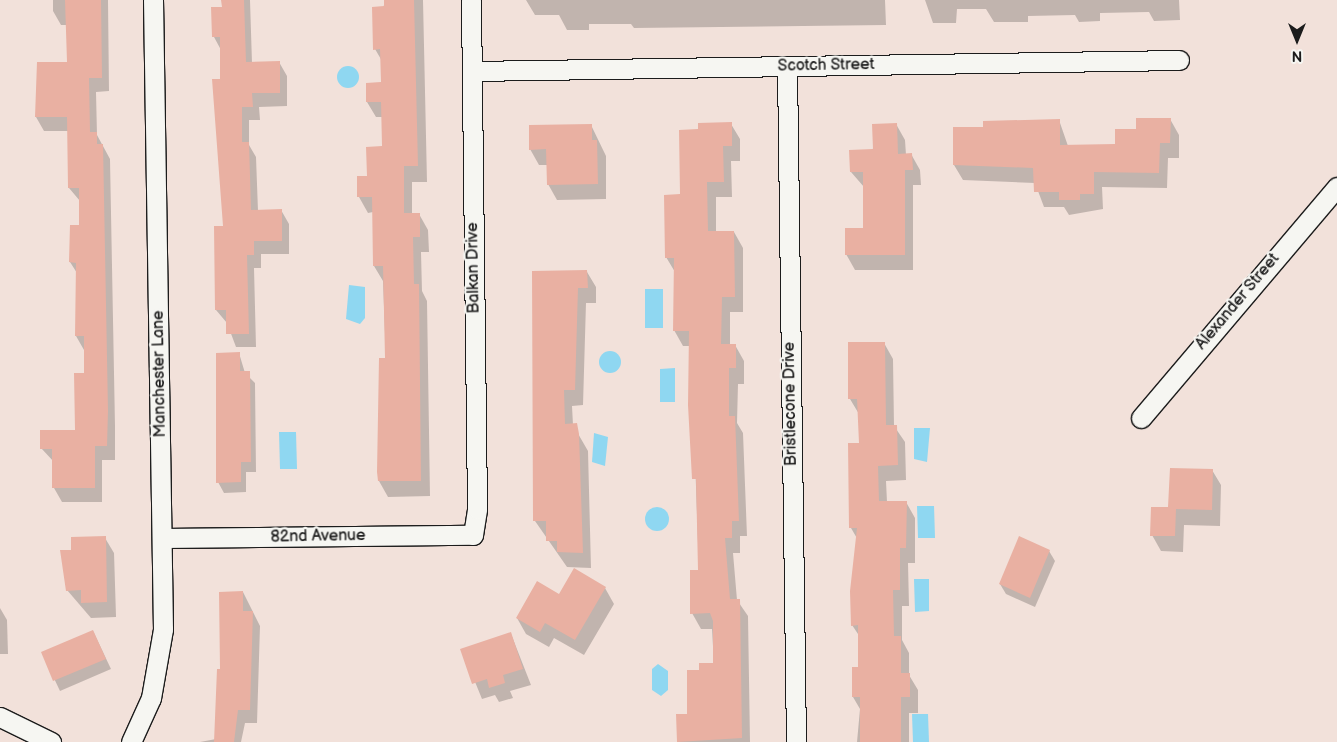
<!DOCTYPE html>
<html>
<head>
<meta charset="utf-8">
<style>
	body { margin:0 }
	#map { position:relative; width:1337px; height:742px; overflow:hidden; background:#f2e1da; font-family:"Balsamiq Sans",sans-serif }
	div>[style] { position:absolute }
	.water>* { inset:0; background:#8fd7f1 }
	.round { border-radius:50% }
	.shadow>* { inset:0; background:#0003 }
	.building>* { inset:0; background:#e9b0a2 }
	.roads { filter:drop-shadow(1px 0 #1c1c1c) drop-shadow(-1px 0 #1c1c1c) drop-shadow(0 1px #1c1c1c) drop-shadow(0 -1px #1c1c1c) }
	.street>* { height:19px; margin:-9.5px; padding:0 9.5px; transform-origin:9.5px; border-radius:9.5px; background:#f6f6f2 }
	span { translate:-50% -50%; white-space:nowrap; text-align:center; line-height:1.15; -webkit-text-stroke:4.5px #f6f6f2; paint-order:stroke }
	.street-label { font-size:16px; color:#1c1c1c }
	.north { position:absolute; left:1272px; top:15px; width:50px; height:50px; -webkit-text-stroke:4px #f6f6f2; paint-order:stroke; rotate:180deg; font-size:14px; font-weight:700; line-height:20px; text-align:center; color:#1c1c1c }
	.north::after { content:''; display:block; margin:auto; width:18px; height:22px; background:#1c1c1c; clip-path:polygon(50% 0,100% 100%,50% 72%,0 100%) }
</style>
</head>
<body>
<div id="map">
	<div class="water">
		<i class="round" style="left:337px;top:66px;width:22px;height:22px"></i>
		<i style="clip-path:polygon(349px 285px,365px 287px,365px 318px,360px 324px,346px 319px)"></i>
		<i style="clip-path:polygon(645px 289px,663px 289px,663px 328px,645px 328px)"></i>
		<i class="round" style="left:599px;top:351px;width:22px;height:22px"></i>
		<i style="clip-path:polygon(675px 368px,675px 402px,660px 402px,660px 369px)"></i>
		<i style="clip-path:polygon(914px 428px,930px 428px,927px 462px,914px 459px)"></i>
		<i style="clip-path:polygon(279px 432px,296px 432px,297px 469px,280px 469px)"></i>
		<i style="clip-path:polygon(594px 433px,608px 437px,605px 466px,592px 462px)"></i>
		<i style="clip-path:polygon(917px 506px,934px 506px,935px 538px,918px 538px)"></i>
		<i class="round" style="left:645px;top:507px;width:24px;height:24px"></i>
		<i style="clip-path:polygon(914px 579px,929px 579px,929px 611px,915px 612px)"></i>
		<i style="clip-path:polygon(658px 664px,668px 671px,668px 690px,661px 696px,652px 690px,652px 669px)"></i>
		<i style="clip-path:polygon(912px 714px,928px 714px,929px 742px,913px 742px)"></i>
	</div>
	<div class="shadow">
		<i style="clip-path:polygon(53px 0,108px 0,109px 91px,96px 92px,97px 135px,110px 159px,115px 426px,115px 460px,102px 460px,102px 502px,62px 502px,54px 488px,54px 462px,41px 448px,76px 432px,86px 374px,84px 350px,76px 336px,77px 273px,70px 262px,80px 227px,80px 201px,69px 188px,68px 131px,44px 131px,36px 117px,38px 64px,68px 63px,67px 25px,61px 25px,53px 11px)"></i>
		<i style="clip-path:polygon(223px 0,250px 0,252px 63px,279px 62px,287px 76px,287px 106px,259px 107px,260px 120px,249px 120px,249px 145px,256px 157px,258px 211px,281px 210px,289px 224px,289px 254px,261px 254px,261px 268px,254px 268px,256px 347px,236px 347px,227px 323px,216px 310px,215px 228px,224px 228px,221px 50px,214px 37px,213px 9px,223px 8px)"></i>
		<i style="clip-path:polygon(385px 0,423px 0,427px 182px,412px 182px,412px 214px,419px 214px,428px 230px,429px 252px,421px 252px,422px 291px,427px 301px,430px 496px,388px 497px,379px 481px,380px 359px,386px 359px,383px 281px,374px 266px,373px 212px,368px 213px,359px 197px,359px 178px,368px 178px,383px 148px,383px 117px,376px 117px,367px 102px,382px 84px,382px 61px,375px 49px)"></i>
		<i style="clip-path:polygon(526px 0,885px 0,886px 25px,634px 28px,631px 24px,589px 24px,589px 30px,567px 30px,559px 15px,535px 15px)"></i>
		<i style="clip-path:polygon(925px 0,1179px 0,1180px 20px,1154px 21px,1149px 12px,1100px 13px,1100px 21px,1079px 22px,1075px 15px,1028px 16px,1028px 22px,994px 22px,986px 9px,957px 9px,956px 23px,933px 23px)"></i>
		<i style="clip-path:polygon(1170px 119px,1179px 135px,1179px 158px,1168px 158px,1167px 188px,1102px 187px,1103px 209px,1069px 215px,1064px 207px,1044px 207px,1035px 183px,963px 180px,954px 165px,984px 128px,1059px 120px,1068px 146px,1116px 145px,1137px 130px)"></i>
		<i style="clip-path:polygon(731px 124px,740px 139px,740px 161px,731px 161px,732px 197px,716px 197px,716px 232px,734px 232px,743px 248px,743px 312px,730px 312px,730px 345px,735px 345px,744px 361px,744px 384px,738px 384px,737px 423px,743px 433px,747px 536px,740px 536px,740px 553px,733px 553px,737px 600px,748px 616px,750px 742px,678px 742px,677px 715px,688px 715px,700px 672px,714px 664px,712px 629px,701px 629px,692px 613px,699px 571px,691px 346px,683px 346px,674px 330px,675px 272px,666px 257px,699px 130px)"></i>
		<i style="clip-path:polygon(896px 124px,905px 140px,906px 155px,911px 154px,920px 170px,921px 185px,913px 185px,913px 270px,855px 270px,846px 254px,864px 229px,864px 187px,851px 172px)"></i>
		<i style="clip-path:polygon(591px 125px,606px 156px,606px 199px,557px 200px,548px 184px,548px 165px,539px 165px,530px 149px)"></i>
		<i style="clip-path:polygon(534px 272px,587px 272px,596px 287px,596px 303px,586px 303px,583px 405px,572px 406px,573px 425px,588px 451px,591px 568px,567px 567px,535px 521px)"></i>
		<i style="clip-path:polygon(884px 343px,893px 359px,894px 426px,905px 442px,906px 480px,886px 481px,887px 502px,906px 502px,915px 518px,915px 563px,908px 563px,909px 606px,902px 606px,902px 640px,909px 653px,909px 675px,918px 690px,918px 713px,909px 713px,909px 742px,857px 742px,860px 709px,853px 697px,853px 668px,860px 668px,860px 637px,852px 625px,858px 540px,851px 528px,861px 444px,859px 414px,850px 399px)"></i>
		<i style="clip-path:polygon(239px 353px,245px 373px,255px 383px,256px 472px,246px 472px,246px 492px,224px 493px,218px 482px)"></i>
		<i style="clip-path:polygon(1212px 470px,1221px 485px,1220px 526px,1184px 525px,1183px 552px,1161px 551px,1152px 535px,1170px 509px)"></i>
		<i style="clip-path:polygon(105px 538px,114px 553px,116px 617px,91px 618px,67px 590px,72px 551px)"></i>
		<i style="clip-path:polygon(1049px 551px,1055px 561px,1035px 607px,1006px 594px,1000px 584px)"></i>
		<i style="clip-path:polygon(605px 588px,614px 604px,584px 655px,554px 638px,549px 647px,526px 634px,517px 618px,559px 595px)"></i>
		<i style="clip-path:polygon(243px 592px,260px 626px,257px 723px,245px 723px,241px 742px,200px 742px,216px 739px,222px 670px)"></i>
		<i style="clip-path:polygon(0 608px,7px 620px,8px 654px,0 654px)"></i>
		<i style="clip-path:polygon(93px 631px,111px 669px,60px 691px,42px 653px)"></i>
		<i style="clip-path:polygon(511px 634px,531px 685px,510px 691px,513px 698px,499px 702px,495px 695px,482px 699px,462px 650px)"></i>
	</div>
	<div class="building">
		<i style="clip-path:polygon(65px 0,101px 0,102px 78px,89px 78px,90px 132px,97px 132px,97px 144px,103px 144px,108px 411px,107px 446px,95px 446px,95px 488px,52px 488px,52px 449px,40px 449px,40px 430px,75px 430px,74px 373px,84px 373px,84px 336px,75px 336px,76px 263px,69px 262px,70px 225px,79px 225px,79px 188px,68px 188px,67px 117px,35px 117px,37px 62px,67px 62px)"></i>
		<i style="clip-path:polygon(221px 0,244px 0,246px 62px,280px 61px,280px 93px,252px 93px,253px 107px,242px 107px,242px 142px,249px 142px,251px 210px,282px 209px,282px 241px,254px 241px,254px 255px,247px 255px,249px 334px,226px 334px,226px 310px,215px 310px,214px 226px,223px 226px,212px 79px,220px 79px,220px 37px,212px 37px,211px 7px,222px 7px)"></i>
		<i style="clip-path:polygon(384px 0,414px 0,418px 166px,404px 166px,404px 213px,420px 213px,420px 237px,413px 237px,414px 284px,419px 284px,421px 481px,378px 481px,377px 472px,379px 358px,385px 358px,383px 266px,373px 266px,372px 197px,357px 197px,357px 176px,367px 176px,366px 147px,382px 146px,381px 102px,366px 102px,366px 83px,381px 82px,380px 49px,373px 50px,372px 7px,384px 6px)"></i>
		<i style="clip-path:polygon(1136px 118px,1171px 118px,1170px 143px,1160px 143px,1159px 173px,1094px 172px,1094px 194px,1080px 194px,1080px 200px,1059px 200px,1059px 192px,1034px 192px,1033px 168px,953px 165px,953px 127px,983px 127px,983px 121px,1060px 119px,1060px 145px,1115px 144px,1115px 129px,1136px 129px)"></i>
		<i style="clip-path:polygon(732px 122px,732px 146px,723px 146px,724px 182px,707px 182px,708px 231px,734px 231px,735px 297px,722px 297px,721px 344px,736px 344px,736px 368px,729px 368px,729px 416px,735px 416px,739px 521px,732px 521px,732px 538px,725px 538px,730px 599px,740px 599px,742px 738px,677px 742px,676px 714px,687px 714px,687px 670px,699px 670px,699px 663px,713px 663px,713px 621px,710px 613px,690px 614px,690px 570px,698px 570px,696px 479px,692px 479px,688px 405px,689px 331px,673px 331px,674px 258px,665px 258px,664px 195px,680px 194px,679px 130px,698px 129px,698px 123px)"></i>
		<i style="clip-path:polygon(897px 123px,898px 154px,912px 153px,913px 170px,905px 170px,905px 255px,845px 255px,845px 228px,863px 228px,863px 172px,850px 172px,849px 150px,873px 149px,872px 124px)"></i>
		<i style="clip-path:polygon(592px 124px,592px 140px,597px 140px,598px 184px,547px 185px,546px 149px,529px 150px,529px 125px)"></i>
		<i style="clip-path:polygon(587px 270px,588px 288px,578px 288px,575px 390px,564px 390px,565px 424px,577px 423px,579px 434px,583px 553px,557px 552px,557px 541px,546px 541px,546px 521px,533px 521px,532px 271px)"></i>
		<i style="clip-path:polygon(848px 342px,885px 342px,886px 425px,897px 425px,898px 465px,878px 466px,879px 501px,907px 501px,906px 548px,900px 548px,900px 590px,893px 590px,894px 636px,901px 636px,901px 673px,910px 673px,910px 697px,901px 697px,901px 742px,860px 742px,860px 697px,852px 697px,852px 667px,858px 667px,858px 625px,851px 626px,850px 591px,857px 528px,849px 528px,848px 443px,859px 443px,857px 399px,848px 399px)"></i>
		<i style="clip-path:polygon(240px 352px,240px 371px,250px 371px,251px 462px,241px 462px,241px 482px,216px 483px,216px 353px)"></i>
		<i style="clip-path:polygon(1170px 468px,1213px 469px,1212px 510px,1176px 509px,1175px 536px,1150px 536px,1151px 507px,1168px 507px)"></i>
		<i style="clip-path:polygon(106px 536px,107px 602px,81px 603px,81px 590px,66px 591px,60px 550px,71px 550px,71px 537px)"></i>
		<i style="clip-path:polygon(1019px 536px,1050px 550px,1030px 598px,999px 584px)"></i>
		<i style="clip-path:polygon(574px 568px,606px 587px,575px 640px,545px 623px,540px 632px,516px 618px,537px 581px,559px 594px)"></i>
		<i style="clip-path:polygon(243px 591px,243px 611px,253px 611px,250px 710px,238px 710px,234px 742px,214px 742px,217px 669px,220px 669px,219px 592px)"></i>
		<i style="clip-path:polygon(93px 630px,106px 659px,53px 681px,41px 652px)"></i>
		<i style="clip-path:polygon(511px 632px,523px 669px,503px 675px,505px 683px,489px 688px,487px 679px,472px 684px,460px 649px)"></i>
	</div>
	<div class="roads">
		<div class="street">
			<i style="left:787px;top:66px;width:676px;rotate:89.24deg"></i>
			<i style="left:472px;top:71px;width:707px;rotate:-0.89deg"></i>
			<i style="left:1141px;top:418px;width:303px;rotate:-49.7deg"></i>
			<i style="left:163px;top:538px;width:310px;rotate:-0.6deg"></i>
			<i style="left:473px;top:535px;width:26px;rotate:-81deg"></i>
			<i style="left:477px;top:509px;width:509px;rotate:-90.68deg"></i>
			<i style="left:0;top:717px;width:57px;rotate:26.1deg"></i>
			<i style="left:131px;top:742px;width:48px;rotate:-65.6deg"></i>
			<i style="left:151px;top:698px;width:70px;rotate:-80.1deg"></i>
			<i style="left:163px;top:629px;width:629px;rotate:-90.91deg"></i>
		</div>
	</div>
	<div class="street-label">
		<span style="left:826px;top:66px;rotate:-1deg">Scotch Street</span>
		<span style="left:474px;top:268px;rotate:-91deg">Balkan Drive</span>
		<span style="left:1238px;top:302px;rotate:-50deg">Alexander Street</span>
		<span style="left:160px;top:374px;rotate:-91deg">Manchester Lane</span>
		<span style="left:791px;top:404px;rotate:-91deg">Bristlecone Drive</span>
		<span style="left:318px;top:537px;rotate:-1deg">82nd Avenue</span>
	</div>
	<div class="north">N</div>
</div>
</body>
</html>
